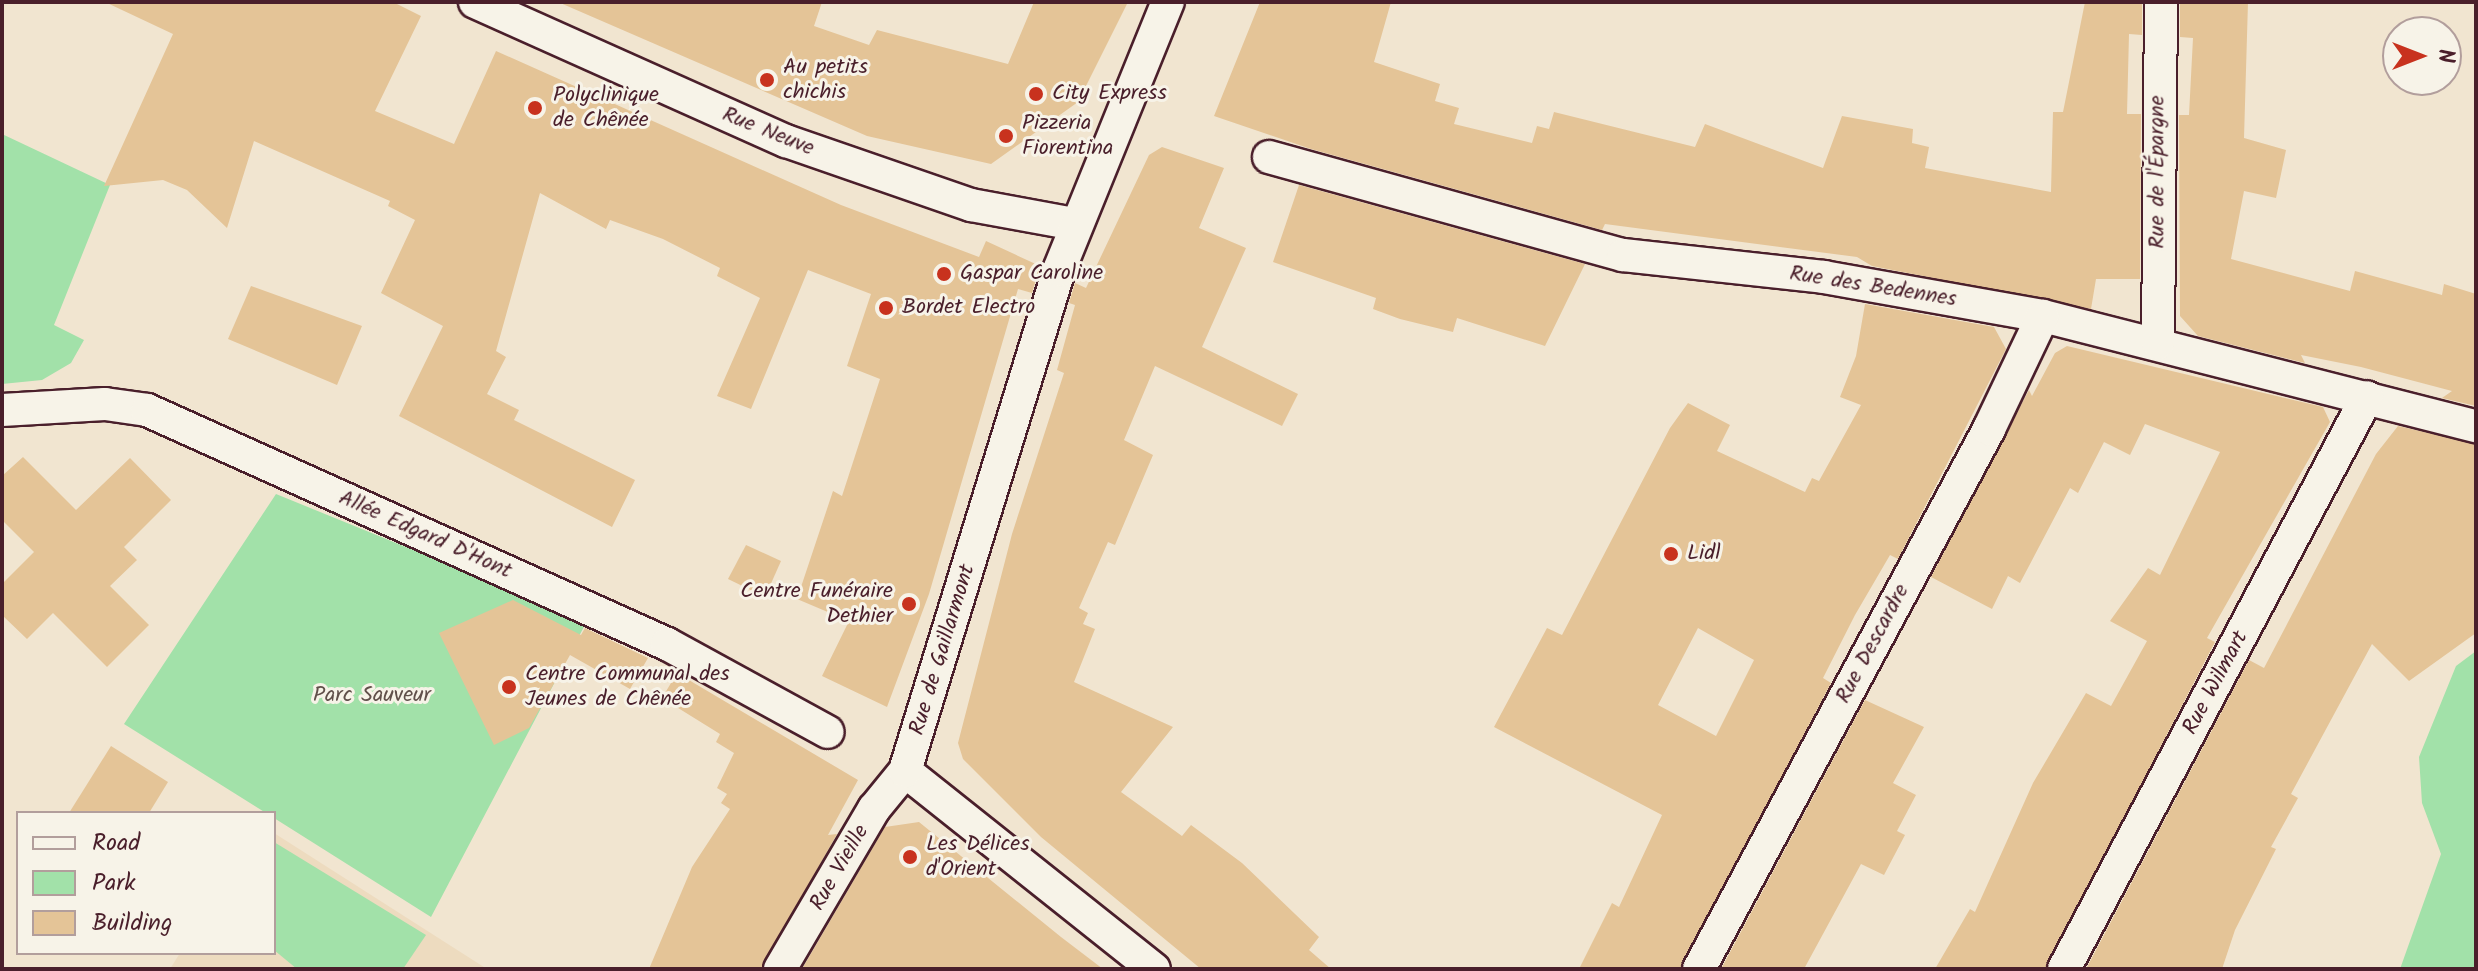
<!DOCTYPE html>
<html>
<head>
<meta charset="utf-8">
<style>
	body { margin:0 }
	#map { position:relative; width:2478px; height:971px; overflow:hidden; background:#f1e5d0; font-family:Kalam,sans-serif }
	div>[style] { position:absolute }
	.built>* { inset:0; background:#eddbbf }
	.green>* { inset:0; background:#a2e1a9 }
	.building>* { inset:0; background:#e4c497 }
	.roads { filter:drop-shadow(2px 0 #4a1f2b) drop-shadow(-2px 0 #4a1f2b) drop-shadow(0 2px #4a1f2b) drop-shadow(0 -2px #4a1f2b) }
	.minor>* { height:32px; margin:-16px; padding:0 16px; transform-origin:16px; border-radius:16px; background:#f7f3e8 }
	.dots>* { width:22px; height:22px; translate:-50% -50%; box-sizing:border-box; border:4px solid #f7f3e8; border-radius:50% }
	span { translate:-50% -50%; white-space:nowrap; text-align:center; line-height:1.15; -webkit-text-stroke:6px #f7f3e8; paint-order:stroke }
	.poi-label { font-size:22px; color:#4a1f2b }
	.left { translate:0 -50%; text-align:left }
	.right { translate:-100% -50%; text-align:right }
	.street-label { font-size:22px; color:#4a1f2b }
	.park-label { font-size:22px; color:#60504a }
	.frame { position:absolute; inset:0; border:4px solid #4a1f2b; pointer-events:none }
	.legend { position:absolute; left:16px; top:811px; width:260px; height:144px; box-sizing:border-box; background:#f7f3e8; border:2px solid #b29e9c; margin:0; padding:10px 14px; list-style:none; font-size:24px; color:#4a1f2b }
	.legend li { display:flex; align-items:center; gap:16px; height:40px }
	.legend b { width:40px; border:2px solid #b29e9c }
	.north { position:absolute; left:2382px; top:16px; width:80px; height:80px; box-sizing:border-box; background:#f7f3e8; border:2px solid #b29e9c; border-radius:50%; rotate:90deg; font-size:22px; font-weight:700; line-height:32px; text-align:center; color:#4a1f2b }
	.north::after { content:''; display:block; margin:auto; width:28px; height:36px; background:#c8321e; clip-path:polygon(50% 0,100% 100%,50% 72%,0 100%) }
</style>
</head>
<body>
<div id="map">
	<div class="built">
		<i style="clip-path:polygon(274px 833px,487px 969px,170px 969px,180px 953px,274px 953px)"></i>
	</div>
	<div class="green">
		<i style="clip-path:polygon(2px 134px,110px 185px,54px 325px,84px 340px,71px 363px,42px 380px,2px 384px)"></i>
		<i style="clip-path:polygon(276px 494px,587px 621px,431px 917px,274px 818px,274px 813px,266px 813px,124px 724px)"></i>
		<i style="clip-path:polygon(2476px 651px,2476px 969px,2400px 969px,2441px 854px,2422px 803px,2419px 757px,2456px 666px)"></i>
		<i style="clip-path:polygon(274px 842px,426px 935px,403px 969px,297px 969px,274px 950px)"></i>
	</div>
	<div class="building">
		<i style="clip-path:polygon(105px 2px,393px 2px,421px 16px,375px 111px,454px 144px,496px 51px,841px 205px,979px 257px,986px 241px,1040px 266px,1032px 293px,1018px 289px,929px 594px,887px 707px,822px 676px,849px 621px,797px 599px,833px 491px,842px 496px,880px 379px,847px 366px,871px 294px,808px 270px,751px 409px,717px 396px,760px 298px,717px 276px,720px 268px,663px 239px,610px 220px,606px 229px,540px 193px,496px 351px,506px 357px,487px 394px,519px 410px,514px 420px,635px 480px,612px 527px,399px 416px,443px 326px,381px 293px,415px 220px,388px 206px,390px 201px,254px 141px,227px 228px,187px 190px,163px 180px,104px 186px,173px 34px)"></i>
		<i style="clip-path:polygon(558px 2px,822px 2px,814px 26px,869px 45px,877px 30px,1008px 64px,1034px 2px,1128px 2px,1078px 102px,991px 164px,867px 136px)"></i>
		<i style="clip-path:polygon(1260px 2px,1391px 2px,1374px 62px,1440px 84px,1435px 101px,1459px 108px,1454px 124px,1532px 143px,1537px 126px,1549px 129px,1554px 112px,1695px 147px,1705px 124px,1823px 168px,1842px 116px,1913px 129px,1912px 143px,1929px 147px,1925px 168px,2051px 192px,2053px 112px,2063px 112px,2085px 2px,2142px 2px,2142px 35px,2129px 34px,2127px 114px,2141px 114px,2140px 279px,2096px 279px,2091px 309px,1872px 266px,1857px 257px,1605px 224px,1602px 230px,1311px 149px,1214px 116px)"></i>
		<i style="clip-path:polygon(2180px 2px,2248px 2px,2244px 138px,2286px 150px,2276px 198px,2244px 191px,2231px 259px,2350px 291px,2355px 271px,2442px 295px,2444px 284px,2476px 294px,2476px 406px,2442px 398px,2452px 391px,2361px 367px,2301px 355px,2305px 363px,2198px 336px,2180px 316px,2179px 115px,2189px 115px,2193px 38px,2180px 37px)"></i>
		<i style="clip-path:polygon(1162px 147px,1224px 168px,1199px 228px,1246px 248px,1202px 347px,1298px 394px,1282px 426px,1155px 366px,1124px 440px,1153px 455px,1115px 545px,1108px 542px,1079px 608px,1088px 613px,1083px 624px,1095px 629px,1074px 682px,1173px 727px,1121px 792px,1182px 836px,1191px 825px,1242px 863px,1319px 937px,1309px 950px,1331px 969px,1201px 969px,1041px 837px,963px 759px,958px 743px,1012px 534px,1064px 373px,1057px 370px,1075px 305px,1069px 303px,1075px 283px,1086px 288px,1149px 155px)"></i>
		<i style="clip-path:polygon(1299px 185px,1585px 264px,1545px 346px,1457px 318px,1453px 332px,1400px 319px,1373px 309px,1376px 298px,1273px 262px)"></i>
		<i style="clip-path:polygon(251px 286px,362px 326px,337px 385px,228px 339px)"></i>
		<i style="clip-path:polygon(evenodd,1865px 304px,1994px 327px,2006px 349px,1898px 559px,1890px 555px,1855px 615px,1823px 678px,1831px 683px,1680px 969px,1579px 969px,1612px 903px,1619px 907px,1662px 815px,1494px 727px,1547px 628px,1562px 635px,1670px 428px,1688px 403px,1730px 425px,1717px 451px,1805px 492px,1812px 478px,1819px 481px,1861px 405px,1840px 397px,1856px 356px,1865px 304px,1698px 628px,1754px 660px,1716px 736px,1658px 705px,1698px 628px)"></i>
		<i style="clip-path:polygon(2067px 346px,2323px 407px,2330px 422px,2207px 638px,2215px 642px,2045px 969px,1935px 969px,1970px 909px,1975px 912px,2033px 783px,2086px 693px,2111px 706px,2147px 641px,2110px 621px,2148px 568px,2160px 575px,2220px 452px,2145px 424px,2130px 455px,2104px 442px,2078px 493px,2070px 488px,2020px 583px,2008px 576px,1992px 609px,1931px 577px,2029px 390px,2032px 396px,2055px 353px)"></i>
		<i style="clip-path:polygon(2398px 426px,2476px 444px,2476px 633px,2409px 681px,2372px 644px,2291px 794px,2298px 798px,2271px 847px,2276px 849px,2235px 930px,2222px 969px,2086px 969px,2249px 660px,2264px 668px,2376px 454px)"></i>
		<i style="clip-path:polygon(23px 457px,76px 510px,130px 458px,171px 500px,124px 547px,137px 560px,110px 586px,149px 625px,107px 667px,53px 613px,27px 639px,2px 615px,2px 584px,34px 552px,2px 520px,2px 476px)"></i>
		<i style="clip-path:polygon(746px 545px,781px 561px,765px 597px,728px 579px)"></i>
		<i style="clip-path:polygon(513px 600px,581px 635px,574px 647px,585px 628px,648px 658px,630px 689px,570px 655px,529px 728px,494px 745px,439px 633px)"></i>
		<i style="clip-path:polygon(677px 673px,858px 780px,828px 835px,837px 834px,761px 969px,649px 969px,692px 867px,730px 809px,721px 803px,727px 794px,717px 788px,734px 753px,716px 742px,720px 734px,662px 698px)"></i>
		<i style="clip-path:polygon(1865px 700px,1924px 727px,1893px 783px,1916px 795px,1897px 831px,1905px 835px,1884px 875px,1861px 864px,1804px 969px,1721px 969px)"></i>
		<i style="clip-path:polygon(111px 746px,168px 782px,149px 813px,69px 813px)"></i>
		<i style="clip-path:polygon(919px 822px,1061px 937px,1103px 969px,802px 969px,885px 827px)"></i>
	</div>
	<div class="roads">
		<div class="minor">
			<i style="left:475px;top:2px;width:341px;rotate:24.1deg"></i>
			<i style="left:786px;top:141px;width:196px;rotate:19.1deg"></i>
			<i style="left:971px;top:205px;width:106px;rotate:10.4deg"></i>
			<i style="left:1269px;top:157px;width:367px;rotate:15.5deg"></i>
			<i style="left:1623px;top:255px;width:202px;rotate:6.2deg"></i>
			<i style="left:1824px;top:277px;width:222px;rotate:10.1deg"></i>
			<i style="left:2043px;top:316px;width:447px;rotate:14.3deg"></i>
			<i style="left:2158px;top:343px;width:341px;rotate:-89.5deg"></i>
			<i style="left:2px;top:410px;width:103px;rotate:-3.3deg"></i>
			<i style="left:105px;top:404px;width:42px;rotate:8.1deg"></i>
			<i style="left:147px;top:410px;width:570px;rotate:24.23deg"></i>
			<i style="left:667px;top:644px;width:183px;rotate:28.7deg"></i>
			<i style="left:905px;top:771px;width:318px;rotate:38.5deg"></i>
			<i style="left:780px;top:969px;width:186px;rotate:-59.6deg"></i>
			<i style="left:874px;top:809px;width:49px;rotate:-50.8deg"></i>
			<i style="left:905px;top:771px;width:524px;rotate:-72.91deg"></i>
			<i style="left:1059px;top:270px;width:289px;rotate:-67.9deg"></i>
			<i style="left:1699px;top:969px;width:613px;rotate:-61.76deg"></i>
			<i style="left:1989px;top:429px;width:125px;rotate:-64.5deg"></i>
			<i style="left:2064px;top:969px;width:647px;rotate:-62.09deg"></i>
		</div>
	</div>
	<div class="dots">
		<i style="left:767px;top:80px;background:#c8321e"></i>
		<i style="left:1036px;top:94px;background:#c8321e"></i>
		<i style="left:535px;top:108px;background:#c8321e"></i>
		<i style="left:1006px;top:136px;background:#c8321e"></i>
		<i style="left:944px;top:274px;background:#c8321e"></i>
		<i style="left:886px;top:308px;background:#c8321e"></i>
		<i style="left:1671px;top:554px;background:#c8321e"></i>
		<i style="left:909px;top:604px;background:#c8321e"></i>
		<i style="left:509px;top:687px;background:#c8321e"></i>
		<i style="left:910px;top:857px;background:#c8321e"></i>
	</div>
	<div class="poi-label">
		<span class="left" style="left:783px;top:80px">Au petits<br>chichis</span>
		<span class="left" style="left:1052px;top:94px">City Express</span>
		<span class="left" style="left:553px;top:108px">Polyclinique<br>de Chênée</span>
		<span class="left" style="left:1022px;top:136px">Pizzeria<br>Fiorentina</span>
		<span class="left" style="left:960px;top:274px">Gaspar Caroline</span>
		<span class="left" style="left:902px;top:308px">Bordet Electro</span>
		<span class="left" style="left:1687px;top:554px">Lidl</span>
		<span class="right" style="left:893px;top:604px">Centre Funéraire<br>Dethier</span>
		<span class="left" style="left:525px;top:687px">Centre Communal des<br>Jeunes de Chênée</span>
		<span class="left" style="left:926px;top:857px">Les Délices<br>d'Orient</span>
	</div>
	<div class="street-label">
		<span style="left:768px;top:132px;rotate:22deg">Rue Neuve</span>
		<span style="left:2158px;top:172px;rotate:-90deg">Rue de l'Épargne</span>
		<span style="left:1873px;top:287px;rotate:9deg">Rue des Bedennes</span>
		<span style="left:425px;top:535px;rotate:24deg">Allée Edgard D'Hont</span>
		<span style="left:1873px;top:644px;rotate:-62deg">Rue Descardre</span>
		<span style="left:943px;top:650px;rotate:-73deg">Rue de Gaillarmont</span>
		<span style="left:2216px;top:683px;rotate:-62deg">Rue Wilmart</span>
		<span style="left:840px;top:868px;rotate:-60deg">Rue Vieille</span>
	</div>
	<div class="park-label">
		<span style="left:372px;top:696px">Parc Sauveur</span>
	</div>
	<div class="frame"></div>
	<ul class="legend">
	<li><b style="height:10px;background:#f7f3e8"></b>Road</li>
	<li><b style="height:22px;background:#a2e1a9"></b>Park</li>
	<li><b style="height:22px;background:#e4c497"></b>Building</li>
	</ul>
	<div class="north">N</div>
</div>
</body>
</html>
